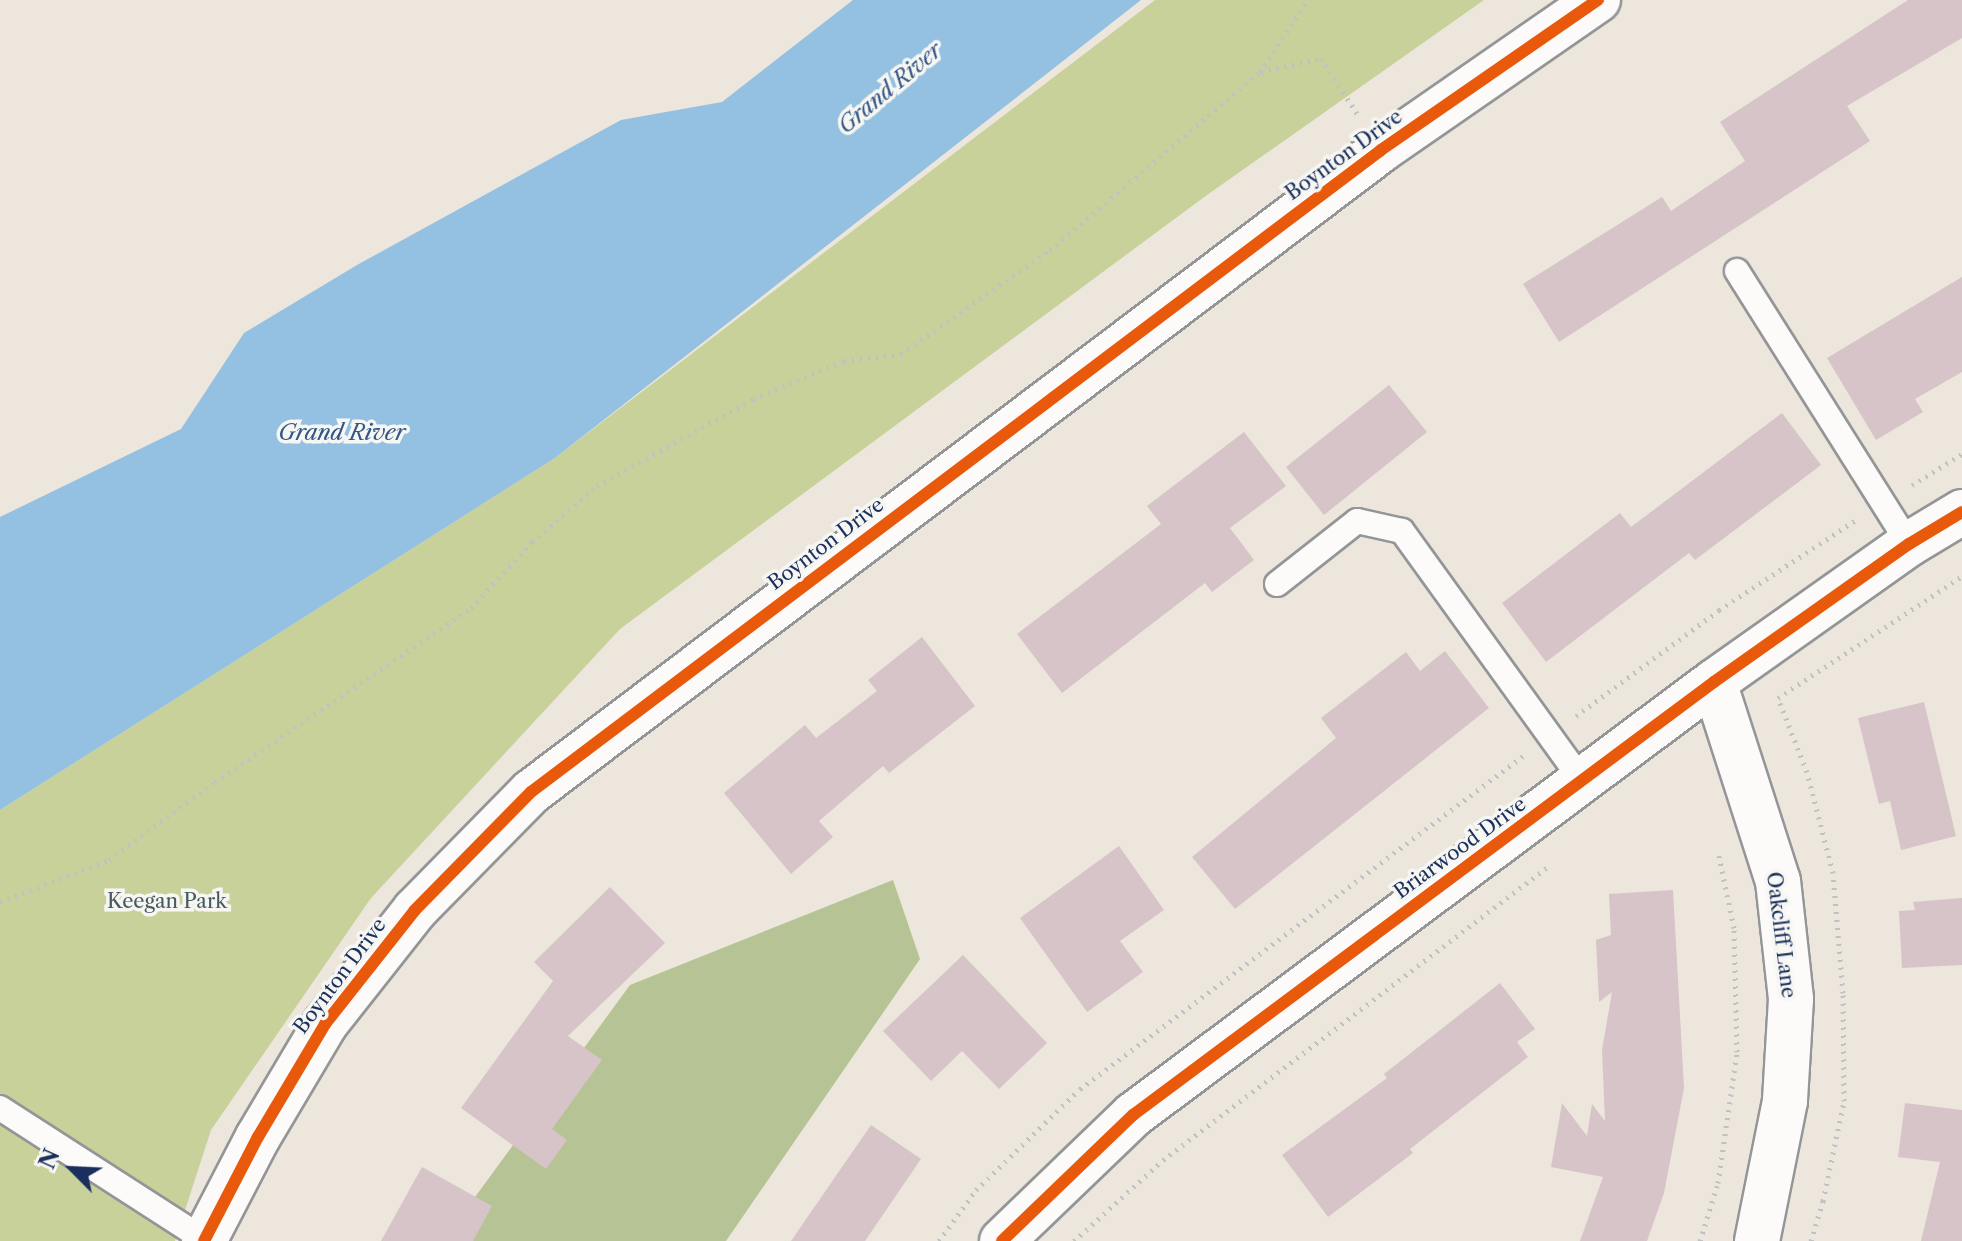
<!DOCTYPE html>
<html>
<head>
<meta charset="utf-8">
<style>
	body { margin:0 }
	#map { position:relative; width:1962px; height:1241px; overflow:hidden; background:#ece6dc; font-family:"Libre Caslon Text",serif }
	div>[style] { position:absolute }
	.green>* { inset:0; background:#c9d19a }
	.forest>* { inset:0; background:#b6c394 }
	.water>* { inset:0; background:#94c0e1 }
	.building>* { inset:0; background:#d7c4c8 }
	.path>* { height:5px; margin-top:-2.5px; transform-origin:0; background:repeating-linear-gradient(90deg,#c0c1c3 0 2px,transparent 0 8px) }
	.roads { filter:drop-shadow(2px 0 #949597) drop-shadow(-2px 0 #949597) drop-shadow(0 2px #949597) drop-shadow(0 -2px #949597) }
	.service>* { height:24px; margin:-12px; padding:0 12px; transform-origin:12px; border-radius:12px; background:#fcfbfa }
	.minor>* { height:44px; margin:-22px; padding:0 22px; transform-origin:22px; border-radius:22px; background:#fcfbfa }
	.cycleway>* { height:12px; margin:-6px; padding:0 6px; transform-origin:6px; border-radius:6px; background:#e8590c }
	span { translate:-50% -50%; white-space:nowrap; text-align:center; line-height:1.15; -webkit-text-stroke:7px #f6f6f2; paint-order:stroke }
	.street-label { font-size:20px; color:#1b2f5e }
	.park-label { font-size:20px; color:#475a60 }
	.water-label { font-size:22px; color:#345686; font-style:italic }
	.north { position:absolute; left:32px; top:1129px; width:80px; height:80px; -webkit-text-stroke:6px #f6f6f2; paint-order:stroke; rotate:294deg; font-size:22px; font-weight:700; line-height:32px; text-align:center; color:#1b2f5e }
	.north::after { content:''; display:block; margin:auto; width:28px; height:36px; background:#1b2f5e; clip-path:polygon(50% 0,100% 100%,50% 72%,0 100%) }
</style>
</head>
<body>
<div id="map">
	<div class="green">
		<i style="clip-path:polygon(1155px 0,1484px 0,1207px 195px,620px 629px,371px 898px,211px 1130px,175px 1241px,0 1241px,0 810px,555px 458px)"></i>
	</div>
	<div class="forest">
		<i style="clip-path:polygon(893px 880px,920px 959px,726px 1241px,449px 1241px,448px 1234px,630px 985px)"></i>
	</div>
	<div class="water">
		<i style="clip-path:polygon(853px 0,1141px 0,555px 458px,0 810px,0 517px,181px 429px,244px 333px,357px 265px,621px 120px,722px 102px)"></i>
	</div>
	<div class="building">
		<i style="clip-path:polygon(1908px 0,1962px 0,1962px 38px,1847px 106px,1870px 141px,1559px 342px,1523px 284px,1662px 197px,1671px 211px,1745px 161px,1720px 122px)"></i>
		<i style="clip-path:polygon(1962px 277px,1962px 372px,1915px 399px,1923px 412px,1876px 440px,1827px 358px)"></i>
		<i style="clip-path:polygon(1389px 385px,1427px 432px,1324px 515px,1286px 467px)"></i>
		<i style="clip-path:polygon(1782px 413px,1821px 465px,1695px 560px,1689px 553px,1546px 662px,1502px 603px,1620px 513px,1631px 527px)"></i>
		<i style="clip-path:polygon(1244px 432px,1286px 486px,1230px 528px,1254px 560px,1212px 592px,1205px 583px,1062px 693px,1017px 634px,1161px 524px,1147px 506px)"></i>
		<i style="clip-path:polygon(922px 637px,975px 706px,889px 773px,883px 766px,819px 821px,833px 837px,791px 874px,724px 793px,805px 725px,816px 738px,877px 691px,868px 680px)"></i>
		<i style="clip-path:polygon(1445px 651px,1489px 708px,1235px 909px,1192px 857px,1336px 738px,1321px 718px,1406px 652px,1420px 671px)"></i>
		<i style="clip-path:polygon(1924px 702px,1956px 836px,1901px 850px,1890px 801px,1879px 804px,1858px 718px)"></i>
		<i style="clip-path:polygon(1119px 846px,1164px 910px,1120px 941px,1143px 972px,1087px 1012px,1020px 918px)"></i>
		<i style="clip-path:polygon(610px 887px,665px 943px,568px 1036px,602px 1060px,552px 1129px,567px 1140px,546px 1169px,461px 1108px,553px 981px,534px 962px)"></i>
		<i style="clip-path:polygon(1673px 890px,1684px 1088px,1664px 1193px,1647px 1241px,1580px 1241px,1603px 1177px,1551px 1167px,1562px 1103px,1587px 1136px,1592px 1104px,1605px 1121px,1602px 1050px,1612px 992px,1599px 1002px,1596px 940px,1611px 935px,1609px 894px)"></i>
		<i style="clip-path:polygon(1962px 898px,1962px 965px,1902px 968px,1899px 911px,1915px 910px,1913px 902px)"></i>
		<i style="clip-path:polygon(963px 955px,1047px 1043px,999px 1089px,962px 1051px,931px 1081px,883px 1031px)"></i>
		<i style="clip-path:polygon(1500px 983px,1535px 1029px,1517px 1042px,1528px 1057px,1410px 1149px,1413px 1153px,1328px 1217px,1282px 1155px,1387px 1078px,1384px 1074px)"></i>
		<i style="clip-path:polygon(1905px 1103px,1962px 1110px,1962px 1241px,1921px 1241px,1940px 1162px,1898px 1157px)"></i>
		<i style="clip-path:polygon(871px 1125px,921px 1159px,865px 1241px,791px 1241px)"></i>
		<i style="clip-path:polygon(422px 1167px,492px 1206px,473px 1241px,381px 1241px)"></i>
	</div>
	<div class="path">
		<i style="left:1261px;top:72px;width:62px;rotate:-13.1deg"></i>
		<i style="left:1321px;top:58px;width:68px;rotate:57deg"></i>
		<i style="left:1912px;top:485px;width:59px;rotate:-31.8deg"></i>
		<i style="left:1576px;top:716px;width:178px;rotate:-36.5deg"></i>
		<i style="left:1719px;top:610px;width:164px;rotate:-33.3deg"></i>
		<i style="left:0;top:902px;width:117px;rotate:-21.1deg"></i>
		<i style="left:109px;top:860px;width:132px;rotate:-36.3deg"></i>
		<i style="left:215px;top:782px;width:310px;rotate:-34.2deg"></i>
		<i style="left:471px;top:608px;width:90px;rotate:-47.3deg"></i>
		<i style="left:532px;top:542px;width:86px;rotate:-40.7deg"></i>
		<i style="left:597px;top:486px;width:179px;rotate:-29.1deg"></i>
		<i style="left:753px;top:399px;width:99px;rotate:-22.7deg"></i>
		<i style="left:844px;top:361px;width:57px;rotate:-7deg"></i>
		<i style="left:901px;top:354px;width:182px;rotate:-34.9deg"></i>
		<i style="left:1050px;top:250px;width:275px;rotate:-40.3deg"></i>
		<i style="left:1260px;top:72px;width:87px;rotate:-56.3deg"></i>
		<i style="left:939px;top:1241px;width:63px;rotate:-54deg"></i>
		<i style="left:976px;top:1190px;width:145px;rotate:-44.2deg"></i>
		<i style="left:1080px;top:1089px;width:554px;rotate:-36.93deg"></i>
		<i style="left:1074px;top:1241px;width:120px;rotate:-42.3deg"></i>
		<i style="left:1163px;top:1160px;width:487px;rotate:-37.3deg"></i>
		<i style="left:1700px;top:1241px;width:61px;rotate:-72.8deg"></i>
		<i style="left:1718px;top:1183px;width:132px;rotate:-81.7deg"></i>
		<i style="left:1737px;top:1052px;width:124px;rotate:-91.4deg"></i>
		<i style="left:1734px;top:928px;width:74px;rotate:-101.8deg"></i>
		<i style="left:1811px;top:1241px;width:42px;rotate:-73.3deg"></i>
		<i style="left:1823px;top:1201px;width:102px;rotate:-78.1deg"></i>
		<i style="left:1844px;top:1101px;width:108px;rotate:-90.5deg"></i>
		<i style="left:1843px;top:993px;width:120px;rotate:-94.8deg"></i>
		<i style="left:1833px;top:873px;width:104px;rotate:-104.4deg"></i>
		<i style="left:1807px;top:772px;width:79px;rotate:-111.4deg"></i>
		<i style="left:1778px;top:698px;width:221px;rotate:-33.5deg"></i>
	</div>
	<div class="roads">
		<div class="service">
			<i style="left:1737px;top:271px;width:323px;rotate:57.8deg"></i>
			<i style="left:1277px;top:584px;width:102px;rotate:-38.2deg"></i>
			<i style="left:1357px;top:521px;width:46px;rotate:12.5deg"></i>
			<i style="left:1402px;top:531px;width:309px;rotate:54.2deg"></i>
			<i style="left:0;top:1108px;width:244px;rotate:32.8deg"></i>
		</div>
		<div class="minor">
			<i style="left:1714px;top:682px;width:209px;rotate:72.2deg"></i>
			<i style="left:1778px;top:881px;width:119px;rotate:83.7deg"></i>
			<i style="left:1791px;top:999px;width:102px;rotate:93.4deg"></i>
			<i style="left:1785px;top:1101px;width:143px;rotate:101.3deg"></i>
			<i style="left:204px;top:1241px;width:117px;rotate:-62.6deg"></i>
			<i style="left:258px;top:1137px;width:131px;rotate:-59.3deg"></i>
			<i style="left:325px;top:1024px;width:145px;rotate:-51.7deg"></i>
			<i style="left:415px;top:910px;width:165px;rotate:-45.5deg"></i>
			<i style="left:531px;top:792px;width:1065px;rotate:-37.06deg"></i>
			<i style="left:1381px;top:150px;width:264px;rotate:-34.7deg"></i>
			<i style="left:1002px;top:1241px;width:182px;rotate:-43.9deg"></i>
			<i style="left:1133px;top:1115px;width:725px;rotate:-36.7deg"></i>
			<i style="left:1714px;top:682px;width:239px;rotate:-35.3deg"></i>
			<i style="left:1909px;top:544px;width:62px;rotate:-31.1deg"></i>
		</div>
	</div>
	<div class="cycleway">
		<i style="left:204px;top:1241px;width:117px;rotate:-62.6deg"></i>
		<i style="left:258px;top:1137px;width:131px;rotate:-59.3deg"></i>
		<i style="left:325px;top:1024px;width:145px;rotate:-51.7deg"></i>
		<i style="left:415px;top:910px;width:165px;rotate:-45.5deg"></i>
		<i style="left:531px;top:792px;width:1065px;rotate:-37.06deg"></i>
		<i style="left:1381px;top:150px;width:264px;rotate:-34.7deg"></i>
		<i style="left:1002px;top:1241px;width:182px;rotate:-43.9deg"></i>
		<i style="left:1133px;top:1115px;width:725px;rotate:-36.7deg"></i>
		<i style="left:1714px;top:682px;width:239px;rotate:-35.3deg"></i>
		<i style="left:1909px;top:544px;width:62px;rotate:-31.1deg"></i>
	</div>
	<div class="street-label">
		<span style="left:1344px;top:155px;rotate:-36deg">Boynton Drive</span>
		<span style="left:826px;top:544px;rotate:-37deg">Boynton Drive</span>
		<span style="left:1460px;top:848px;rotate:-36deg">Briarwood Drive</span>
		<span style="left:1781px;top:935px;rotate:83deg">Oakcliff Lane</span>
		<span style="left:340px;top:976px;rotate:-53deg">Boynton Drive</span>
	</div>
	<div class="park-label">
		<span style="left:167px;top:901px">Keegan Park</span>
	</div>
	<div class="water-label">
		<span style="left:890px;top:88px;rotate:-40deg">Grand River</span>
		<span style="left:342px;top:433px">Grand River</span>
	</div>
	<div class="north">N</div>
</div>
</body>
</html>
